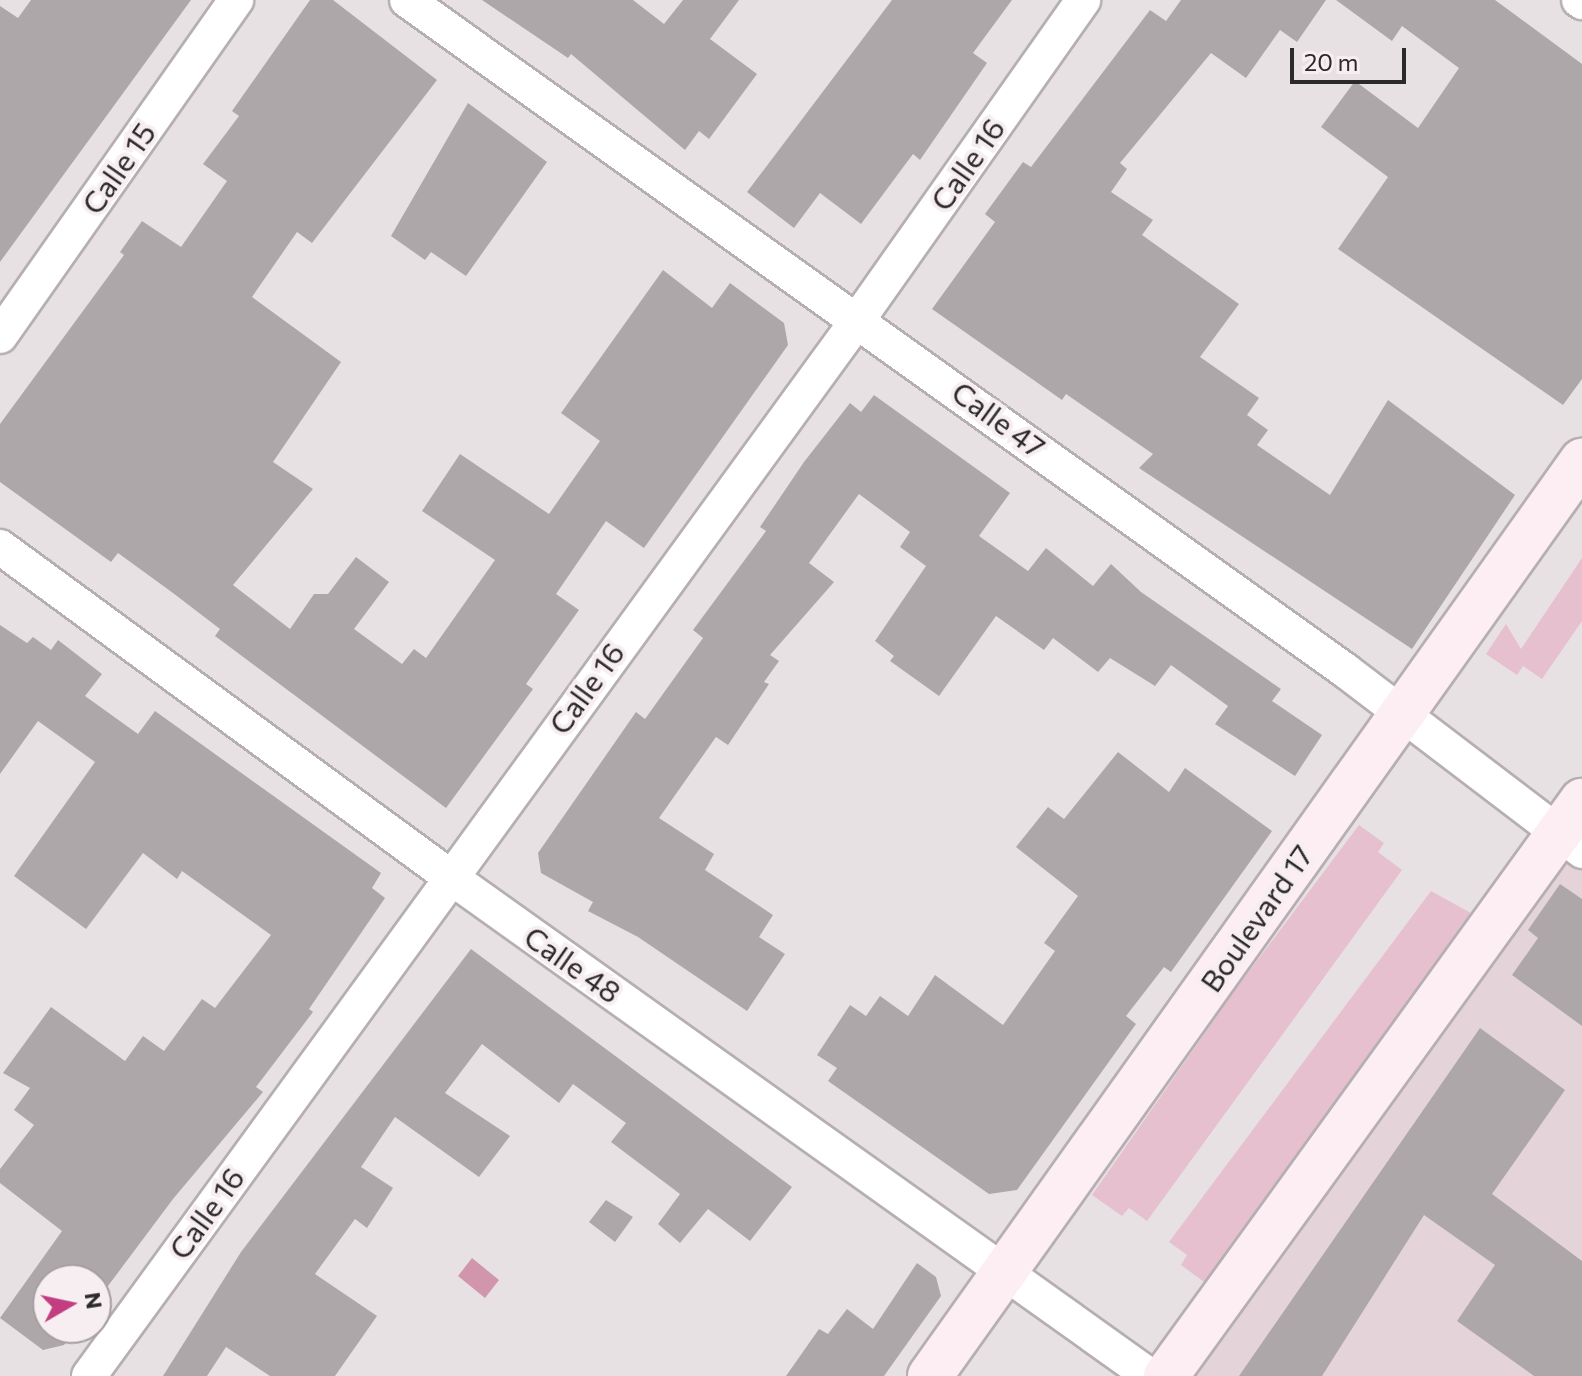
<!DOCTYPE html>
<html>
<head>
<meta charset="utf-8">
<style>
	body { margin:0 }
	#map { position:relative; width:1582px; height:1376px; overflow:hidden; background:#e8e1e3; font-family:Commissioner,sans-serif }
	div>[style] { position:absolute }
	.built>* { inset:0; background:#e4d4d9 }
	.green>* { inset:0; background:#e6c0ce }
	.water>* { inset:0; background:#d195ac }
	.building>* { inset:0; background:#aea7aa }
	.roads { filter:drop-shadow(2px 0 #b6afb1) drop-shadow(-2px 0 #b6afb1) drop-shadow(0 2px #b6afb1) drop-shadow(0 -2px #b6afb1) }
	.minor>* { height:34px; margin:-17px; padding:0 17px; transform-origin:17px; border-radius:17px; background:#fff }
	.secondary>* { height:44px; margin:-22px; padding:0 22px; transform-origin:22px; border-radius:22px; background:#fdeef4 }
	span { translate:-50% -50%; white-space:nowrap; text-align:center; line-height:1.15; -webkit-text-stroke:8px #f6eef1; paint-order:stroke }
	.street-label { font-size:30px; color:#2c292a }
	.north { position:absolute; left:32px; top:1264px; width:80px; height:80px; box-sizing:border-box; background:#f6eef1; border:2px solid #a59fa1; border-radius:50%; rotate:81deg; font-size:22px; font-weight:700; line-height:32px; text-align:center; color:#2c292a }
	.north::after { content:''; display:block; margin:auto; width:28px; height:36px; background:#c33e81; clip-path:polygon(50% 0,100% 100%,50% 72%,0 100%) }
	.scale { position:absolute; left:1290px; top:48px; width:116px; height:36px; box-sizing:border-box; border:4px solid #2c292a; border-top:0; padding-left:10px; font-size:24px; line-height:28px; white-space:nowrap; color:#2c292a; -webkit-text-stroke:6px #f6eef1; paint-order:stroke }
</style>
</head>
<body>
<div id="map">
	<div class="built">
		<i style="clip-path:polygon(1558px 834px,1582px 851px,1582px 1376px,1166px 1376px)"></i>
	</div>
	<div class="green">
		<i style="clip-path:polygon(1582px 558px,1582px 621px,1542px 679px,1523px 666px,1517px 675px,1486px 654px,1506px 624px,1521px 649px)"></i>
		<i style="clip-path:polygon(1359px 825px,1384px 843px,1378px 852px,1402px 870px,1147px 1221px,1129px 1208px,1122px 1216px,1092px 1195px,1235px 990px)"></i>
		<i style="clip-path:polygon(1431px 891px,1478px 917px,1211px 1287px,1181px 1265px,1187px 1255px,1169px 1242px)"></i>
	</div>
	<div class="water">
		<i style="clip-path:polygon(472px 1258px,499px 1280px,485px 1298px,458px 1276px)"></i>
	</div>
	<div class="building">
		<i style="clip-path:polygon(31px 0,191px 0,0 262px,0 6px,18px 18px)"></i>
		<i style="clip-path:polygon(310px 0,333px 0,437px 80px,312px 243px,297px 232px,252px 297px,341px 362px,273px 462px,313px 489px,233px 585px,290px 629px,314px 594px,328px 594px,356px 557px,389px 582px,354px 629px,402px 664px,414px 649px,426px 658px,495px 560px,422px 511px,460px 454px,549px 514px,600px 441px,561px 413px,663px 270px,712px 308px,730px 283px,784px 323px,788px 345px,644px 548px,606px 521px,556px 594px,579px 610px,526px 684px,533px 689px,446px 808px,215px 636px,220px 629px,173px 593px,118px 553px,111px 562px,0 482px,0 424px,124px 255px,120px 252px,142px 221px,181px 247px,227px 181px,203px 164px,239px 116px,232px 111px)"></i>
		<i style="clip-path:polygon(482px 0,633px 0,664px 24px,683px 0,739px 0,710px 39px,757px 74px,709px 139px,699px 131px,685px 150px,571px 54px,568px 58px)"></i>
		<i style="clip-path:polygon(892px 0,1012px 0,973px 53px,987px 63px,920px 160px,913px 154px,861px 224px,820px 193px,794px 228px,747px 192px)"></i>
		<i style="clip-path:polygon(1181px 0,1326px 0,1297px 42px,1280px 30px,1246px 78px,1211px 53px,1120px 163px,1127px 169px,1111px 192px,1153px 220px,1142px 235px,1239px 304px,1200px 357px,1259px 398px,1247px 415px,1268px 430px,1257px 445px,1330px 495px,1388px 400px,1515px 495px,1412px 649px,1139px 468px,1153px 454px,1066px 394px,1062px 400px,932px 309px,995px 222px,985px 214px,1023px 162px,1031px 167px,1150px 10px,1166px 21px)"></i>
		<i style="clip-path:polygon(1336px 0,1495px 0,1582px 64px,1582px 379px,1563px 405px,1338px 249px,1388px 177px,1321px 127px,1355px 81px,1418px 128px,1459px 68px,1402px 26px,1392px 41px)"></i>
		<i style="clip-path:polygon(468px 103px,547px 162px,466px 276px,431px 252px,425px 260px,391px 236px)"></i>
		<i style="clip-path:polygon(874px 395px,1010px 493px,979px 536px,1028px 571px,1046px 548px,1093px 586px,1111px 564px,1141px 592px,1281px 689px,1272px 701px,1322px 735px,1295px 776px,1215px 724px,1228px 706px,1171px 665px,1155px 686px,1110px 658px,1098px 672px,1053px 638px,1044px 650px,996px 616px,939px 696px,890px 661px,894px 656px,875px 641px,926px 566px,900px 547px,910px 532px,859px 494px,809px 563px,834px 582px,770px 655px,779px 661px,764px 682px,769px 684px,728px 745px,716px 737px,659px 818px,714px 854px,705px 870px,773px 915px,759px 937px,785px 954px,747px 1011px,638px 937px,588px 911px,593px 902px,541px 873px,538px 853px,636px 712px,645px 719px,703px 638px,693px 630px,766px 531px,760px 527px,804px 462px,850px 403px,861px 412px)"></i>
		<i style="clip-path:polygon(0 625px,27px 643px,33px 637px,51px 650px,58px 640px,102px 674px,85px 696px,138px 734px,155px 711px,381px 873px,372px 888px,385px 898px,309px 1009px,313px 1012px,256px 1087px,263px 1092px,173px 1199px,96px 1302px,96px 1280px,48px 1280px,48px 1328px,77px 1328px,64px 1345px,43px 1350px,0 1318px,62px 1231px,0 1183px,0 1169px,34px 1125px,14px 1110px,30px 1088px,3px 1073px,51px 1007px,125px 1061px,143px 1036px,164px 1051px,202px 999px,215px 1008px,271px 935px,182px 871px,177px 879px,143px 853px,86px 929px,14px 876px,95px 762px,38px 721px,0 774px)"></i>
		<i style="clip-path:polygon(1118px 752px,1169px 792px,1185px 768px,1272px 831px,1171px 972px,1164px 967px,1126px 1016px,1136px 1024px,1017px 1190px,989px 1194px,828px 1081px,837px 1068px,817px 1055px,850px 1005px,866px 1016px,880px 996px,908px 1016px,935px 975px,1003px 1025px,1055px 951px,1044px 943px,1078px 896px,1016px 847px,1048px 807px,1064px 819px)"></i>
		<i style="clip-path:polygon(1560px 884px,1582px 899px,1582px 1026px,1512px 975px,1538px 938px,1528px 930px)"></i>
		<i style="clip-path:polygon(471px 949px,792px 1187px,750px 1241px,708px 1209px,680px 1243px,658px 1224px,680px 1194px,611px 1142px,626px 1123px,573px 1084px,559px 1103px,482px 1044px,445px 1093px,510px 1136px,479px 1177px,395px 1117px,361px 1167px,393px 1188px,367px 1228px,355px 1219px,315px 1274px,377px 1316px,335px 1376px,270px 1376px,226px 1347px,207px 1376px,163px 1376px,241px 1252px)"></i>
		<i style="clip-path:polygon(1480px 1028px,1565px 1090px,1492px 1194px,1582px 1261px,1582px 1376px,1534px 1376px,1457px 1321px,1495px 1265px,1424px 1215px,1322px 1376px,1239px 1376px)"></i>
		<i style="clip-path:polygon(606px 1200px,633px 1217px,615px 1242px,589px 1222px)"></i>
		<i style="clip-path:polygon(917px 1263px,936px 1277px,941px 1296px,884px 1376px,786px 1376px,819px 1329px,828px 1334px,847px 1309px,873px 1329px)"></i>
	</div>
	<div class="roads">
		<div class="minor">
			<i style="left:407px;top:0;width:1154px;rotate:35.55deg"></i>
			<i style="left:1346px;top:671px;width:297px;rotate:37.3deg"></i>
			<i style="left:1579px;top:0;width:4px;rotate:34deg"></i>
			<i style="left:0;top:336px;width:411px;rotate:-54.9deg"></i>
			<i style="left:0;top:547px;width:557px;rotate:36.23deg"></i>
			<i style="left:449px;top:876px;width:861px;rotate:35.5deg"></i>
			<i style="left:89px;top:1376px;width:1309px;rotate:-53.95deg"></i>
			<i style="left:859px;top:318px;width:389px;rotate:-54.8deg"></i>
		</div>
		<div class="secondary">
			<i style="left:930px;top:1376px;width:1124px;rotate:-54.53deg"></i>
			<i style="left:1166px;top:1376px;width:710px;rotate:-54.12deg"></i>
		</div>
	</div>
	<div class="street-label">
		<span style="left:967px;top:164px;rotate:-55deg">Calle 16</span>
		<span style="left:118px;top:168px;rotate:-55deg">Calle 15</span>
		<span style="left:999px;top:419px;rotate:36deg">Calle 47</span>
		<span style="left:586px;top:688px;rotate:-54deg">Calle 16</span>
		<span style="left:1256px;top:918px;rotate:-55deg">Boulevard 17</span>
		<span style="left:573px;top:964px;rotate:35deg">Calle 48</span>
		<span style="left:206px;top:1213px;rotate:-54deg">Calle 16</span>
	</div>
	<div class="north">N</div>
	<div class="scale">20 m</div>
</div>
</body>
</html>
